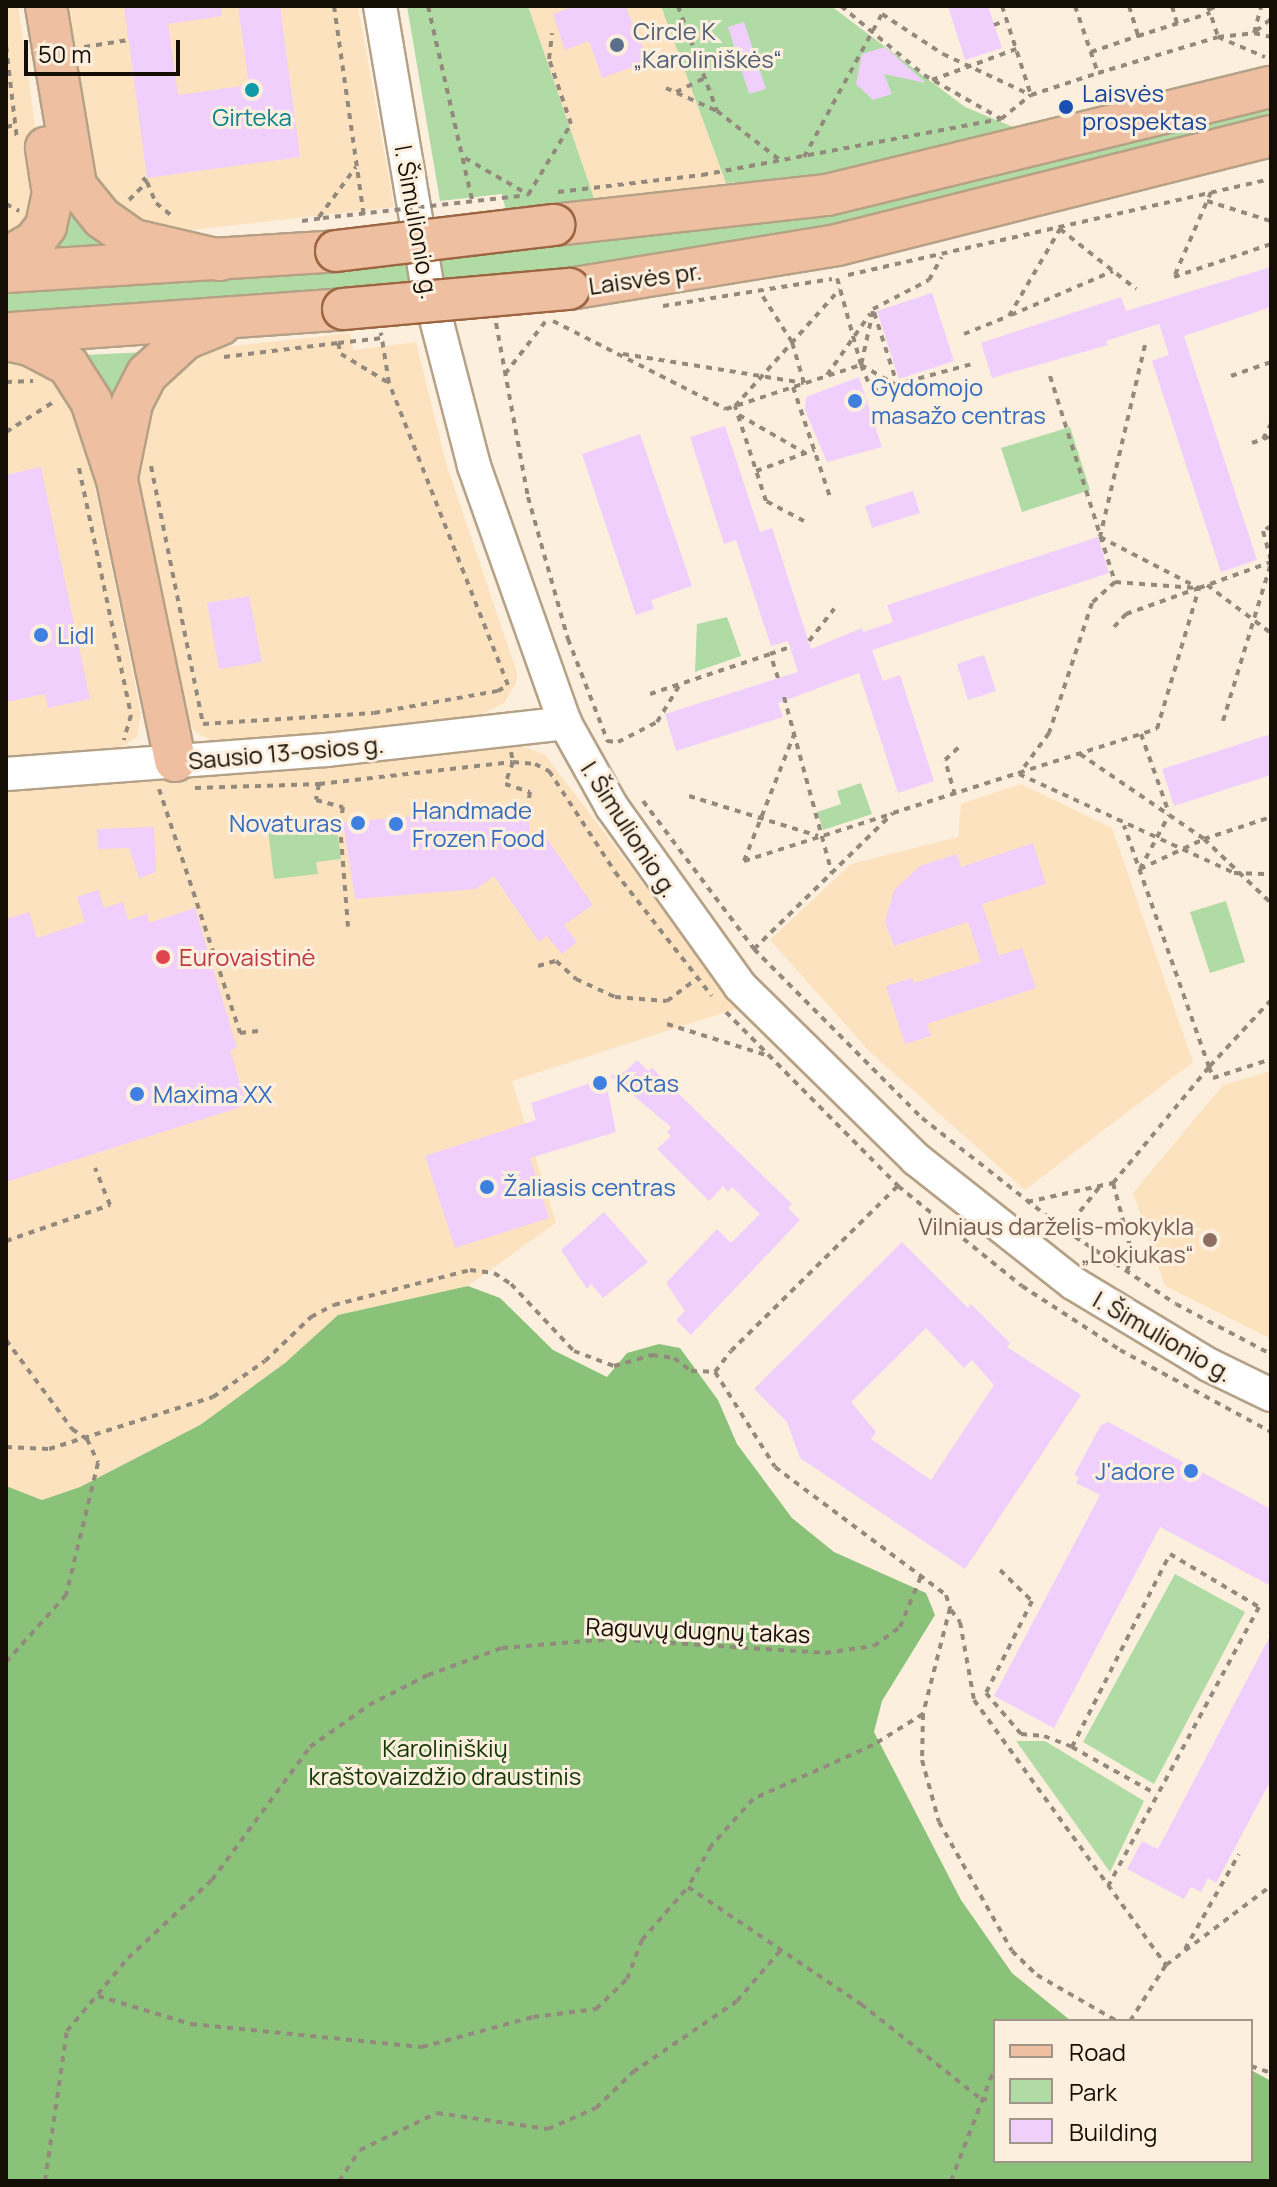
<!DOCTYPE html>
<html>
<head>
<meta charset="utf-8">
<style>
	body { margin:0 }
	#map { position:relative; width:1277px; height:2187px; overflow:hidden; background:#fcefde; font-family:Manrope,sans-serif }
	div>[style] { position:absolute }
	.built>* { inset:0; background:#fce2bf }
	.green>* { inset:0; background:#b0dba4 }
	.forest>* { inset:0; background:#8ac279 }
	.building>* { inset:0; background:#f0cffc }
	.path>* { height:4px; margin-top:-2px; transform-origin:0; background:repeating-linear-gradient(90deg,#93897c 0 6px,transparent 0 12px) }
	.roads { filter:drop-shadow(2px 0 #b5a186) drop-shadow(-2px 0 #b5a186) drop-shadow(0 2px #b5a186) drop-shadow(0 -2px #b5a186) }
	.minor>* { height:32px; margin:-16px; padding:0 16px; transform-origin:16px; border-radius:16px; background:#fff }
	.major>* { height:40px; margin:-20px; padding:0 20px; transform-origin:20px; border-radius:20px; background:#efbfa1 }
	.path-bridge>* { height:4px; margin-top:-2px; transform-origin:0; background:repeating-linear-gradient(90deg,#93897c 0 6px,transparent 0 12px) }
	.bridges { filter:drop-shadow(2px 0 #9c6642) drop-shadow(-2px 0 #9c6642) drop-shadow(0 2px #9c6642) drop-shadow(0 -2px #9c6642) }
	.major-bridge>* { height:40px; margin:-20px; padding:0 20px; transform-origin:20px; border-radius:20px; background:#efbfa1 }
	.dots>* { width:22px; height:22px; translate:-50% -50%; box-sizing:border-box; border:4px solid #fcefde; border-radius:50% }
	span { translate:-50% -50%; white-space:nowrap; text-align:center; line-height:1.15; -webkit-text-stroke:6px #fcefde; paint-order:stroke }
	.service-label { font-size:24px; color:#4e5e75 }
	.left { translate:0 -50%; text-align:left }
	.transit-label { font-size:24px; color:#164399 }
	.culture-label { font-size:24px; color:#0d838f }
	.street-label { font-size:24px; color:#150e05 }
	.shop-label { font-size:24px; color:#366cbe }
	.right { translate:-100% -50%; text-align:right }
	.health-label { font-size:24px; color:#be3a42 }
	.education-label { font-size:24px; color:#785e54 }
	.park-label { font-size:24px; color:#103603 }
	.frame { position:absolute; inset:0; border:8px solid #150e05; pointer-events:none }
	.legend { position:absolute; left:993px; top:2019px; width:260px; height:144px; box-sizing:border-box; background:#fcefde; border:2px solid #a09587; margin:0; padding:10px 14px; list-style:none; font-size:24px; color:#150e05 }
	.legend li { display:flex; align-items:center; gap:16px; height:40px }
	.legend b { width:40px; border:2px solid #a09587 }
	.scale { position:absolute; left:24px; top:40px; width:156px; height:36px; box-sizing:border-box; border:4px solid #150e05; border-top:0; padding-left:10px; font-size:24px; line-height:28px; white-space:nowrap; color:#150e05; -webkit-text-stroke:6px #fcefde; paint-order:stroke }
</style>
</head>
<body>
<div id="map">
	<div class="built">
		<i style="clip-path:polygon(6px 6px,18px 6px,45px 195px,6px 250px)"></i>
		<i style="clip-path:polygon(58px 6px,358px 6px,394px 207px,156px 234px,91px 191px)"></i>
		<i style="clip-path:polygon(528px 6px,661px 6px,726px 183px,595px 201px)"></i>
		<i style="clip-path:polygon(350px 333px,353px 350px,416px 342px,446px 463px,517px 673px,516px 683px,504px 703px,478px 716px,391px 729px,216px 742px,195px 732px,185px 716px,134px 472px,139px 408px,190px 351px)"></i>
		<i style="clip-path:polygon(26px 358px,76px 393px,141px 714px,137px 737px,118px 750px,6px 758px,6px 359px)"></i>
		<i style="clip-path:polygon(513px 742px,545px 755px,738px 1008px,512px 1081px,556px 1223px,468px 1286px,338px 1315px,285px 1363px,200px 1425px,80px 1487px,42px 1500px,6px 1486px,6px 789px)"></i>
		<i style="clip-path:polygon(1021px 784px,1112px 828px,1193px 1062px,1025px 1190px,870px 1052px,770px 940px,851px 864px,958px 837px,961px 804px)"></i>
		<i style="clip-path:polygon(1271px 1071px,1271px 1339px,1165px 1286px,1133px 1193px,1223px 1085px)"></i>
	</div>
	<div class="green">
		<i style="clip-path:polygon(407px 6px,528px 6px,595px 201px,506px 211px,502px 194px,440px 201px)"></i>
		<i style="clip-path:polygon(661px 6px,831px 6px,965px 107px,1018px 129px,820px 177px,726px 183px)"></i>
		<i style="clip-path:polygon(1271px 108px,1271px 120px,856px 222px,617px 264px,404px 291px,6px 321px,6px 289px,993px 174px)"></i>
		<i style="clip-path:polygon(67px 202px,118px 249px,35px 262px)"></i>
		<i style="clip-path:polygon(147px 352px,112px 414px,98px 373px,84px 355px)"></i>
		<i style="clip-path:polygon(1070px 427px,1090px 490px,1022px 512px,1001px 448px)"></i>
		<i style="clip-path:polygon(727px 617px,741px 656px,695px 672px,697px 624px)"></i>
		<i style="clip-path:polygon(861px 783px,872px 814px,823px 830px,817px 812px,841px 804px,837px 791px)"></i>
		<i style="clip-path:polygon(336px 822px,341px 859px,316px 862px,318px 874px,274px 879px,268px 830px)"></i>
		<i style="clip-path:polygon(1226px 901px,1245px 962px,1210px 973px,1190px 912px)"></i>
		<i style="clip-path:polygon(1175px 1574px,1245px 1612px,1154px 1784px,1083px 1742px)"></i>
		<i style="clip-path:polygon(1016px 1741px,1045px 1741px,1144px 1801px,1110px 1872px)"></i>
	</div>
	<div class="forest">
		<i style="clip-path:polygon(468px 1286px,500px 1298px,553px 1350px,607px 1377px,627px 1353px,659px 1344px,680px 1348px,718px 1400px,737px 1444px,792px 1518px,834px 1552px,926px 1593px,935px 1615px,882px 1701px,874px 1732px,961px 1900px,1012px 1973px,1071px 2021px,995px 2021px,995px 2161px,1251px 2161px,1251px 2070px,1271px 2081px,1271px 2181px,6px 2181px,6px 1486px,42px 1500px,80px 1487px,200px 1425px,285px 1363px,338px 1315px)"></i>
	</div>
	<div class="building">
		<i style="clip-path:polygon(124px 6px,221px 6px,222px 16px,168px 24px,178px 95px,249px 85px,238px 6px,280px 6px,300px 157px,147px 178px)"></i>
		<i style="clip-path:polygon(576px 6px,625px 6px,649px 61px,602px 78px,589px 41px,565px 50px,553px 14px)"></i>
		<i style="clip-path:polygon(948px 6px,988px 6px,1002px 48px,965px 60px)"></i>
		<i style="clip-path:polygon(744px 22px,766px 89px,749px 94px,728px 27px)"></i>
		<i style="clip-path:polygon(885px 47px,926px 83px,884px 74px,892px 94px,873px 100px,856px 84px,862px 54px)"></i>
		<i style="clip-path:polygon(1271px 267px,1271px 307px,1184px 336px,1257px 560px,1221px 572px,1152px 361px,1169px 355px,1159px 324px,1106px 341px,1108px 345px,992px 378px,981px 343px,1121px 297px,1126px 311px)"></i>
		<i style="clip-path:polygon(932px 293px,954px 361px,899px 379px,877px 311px)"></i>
		<i style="clip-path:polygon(859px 377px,882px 447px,827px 462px,805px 410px,806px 397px)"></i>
		<i style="clip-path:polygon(725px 426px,760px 532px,772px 528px,811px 649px,862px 628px,863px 632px,893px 622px,887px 605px,1098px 537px,1109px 573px,872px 650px,883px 681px,900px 675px,934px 781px,898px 793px,859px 673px,778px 703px,783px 717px,676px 751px,665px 714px,798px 672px,788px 641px,771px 646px,736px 540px,724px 544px,690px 437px)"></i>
		<i style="clip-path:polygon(640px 434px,692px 586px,651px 600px,654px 609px,636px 615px,582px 454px)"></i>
		<i style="clip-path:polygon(41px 467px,90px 699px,48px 708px,45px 694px,6px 702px,6px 475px)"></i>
		<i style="clip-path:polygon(913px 491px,920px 513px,872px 528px,865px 506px)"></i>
		<i style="clip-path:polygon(249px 596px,262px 662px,219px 669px,207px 603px)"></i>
		<i style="clip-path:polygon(984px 655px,996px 691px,968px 700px,957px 664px)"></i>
		<i style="clip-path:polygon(1271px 734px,1271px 775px,1174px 806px,1162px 769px)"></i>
		<i style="clip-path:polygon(528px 807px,530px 845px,545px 836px,593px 905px,564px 925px,577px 942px,562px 954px,547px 936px,539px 942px,494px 876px,476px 889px,355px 899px,343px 822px)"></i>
		<i style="clip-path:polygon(154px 827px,156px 872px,139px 878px,129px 848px,98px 849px,97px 829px)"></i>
		<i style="clip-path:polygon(1033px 843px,1046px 884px,982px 904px,999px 956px,1022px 948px,1036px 988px,927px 1024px,931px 1036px,905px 1044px,886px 986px,912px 978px,914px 983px,981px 962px,968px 922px,894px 946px,885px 922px,894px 890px,920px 866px,957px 854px,961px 867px)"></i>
		<i style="clip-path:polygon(98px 890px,104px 908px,123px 902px,128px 920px,147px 914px,149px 923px,195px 908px,237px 1048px,230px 1050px,247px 1105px,6px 1182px,6px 919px,29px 912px,37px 938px,85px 922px,77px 897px)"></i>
		<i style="clip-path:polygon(637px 1060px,648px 1071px,652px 1068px,792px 1204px,788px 1208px,800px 1220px,691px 1335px,676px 1320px,685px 1311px,666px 1283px,717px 1229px,731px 1243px,760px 1214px,732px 1187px,728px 1192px,723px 1186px,709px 1201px,657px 1149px,671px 1136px,667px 1132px,671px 1127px,610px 1076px,626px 1071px)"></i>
		<i style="clip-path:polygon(605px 1078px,616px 1132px,530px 1158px,549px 1218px,455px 1248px,425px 1156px,536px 1120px,531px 1103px)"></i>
		<i style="clip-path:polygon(604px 1212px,648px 1262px,603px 1298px,591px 1284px,587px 1289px,561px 1250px)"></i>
		<i style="clip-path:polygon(evenodd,902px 1242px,968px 1308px,971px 1304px,1010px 1343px,1007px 1347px,1081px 1395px,965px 1569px,800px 1458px,787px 1422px,754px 1389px,902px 1242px,926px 1328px,964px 1368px,972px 1360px,994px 1385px,931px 1480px,871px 1439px,876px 1432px,851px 1402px,926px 1328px)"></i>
		<i style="clip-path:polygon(1108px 1422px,1271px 1509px,1271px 1586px,1160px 1527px,1054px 1728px,994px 1696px,1100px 1495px,1076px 1483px,1079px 1477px,1074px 1475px,1101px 1425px)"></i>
		<i style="clip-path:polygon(1271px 1634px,1271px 1780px,1216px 1883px,1208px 1878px,1201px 1892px,1191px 1887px,1184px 1899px,1127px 1869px,1142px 1841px,1158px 1849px)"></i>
	</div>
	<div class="path">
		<i style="left:334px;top:6px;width:214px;rotate:81.9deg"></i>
		<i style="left:428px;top:6px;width:203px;rotate:77.2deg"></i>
		<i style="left:678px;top:6px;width:112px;rotate:69.6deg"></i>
		<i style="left:717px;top:111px;width:81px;rotate:38deg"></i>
		<i style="left:841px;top:6px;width:108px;rotate:39.7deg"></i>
		<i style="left:924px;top:75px;width:89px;rotate:29.7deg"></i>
		<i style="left:1002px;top:6px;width:94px;rotate:72deg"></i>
		<i style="left:1075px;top:6px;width:71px;rotate:71.1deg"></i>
		<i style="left:1129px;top:6px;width:31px;rotate:73deg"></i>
		<i style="left:1138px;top:36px;width:76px;rotate:-17.7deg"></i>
		<i style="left:1172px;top:6px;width:18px;rotate:74deg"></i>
		<i style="left:1208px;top:6px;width:33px;rotate:72deg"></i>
		<i style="left:1218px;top:37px;width:51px;rotate:23.1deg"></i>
		<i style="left:1209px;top:9px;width:9px;rotate:-18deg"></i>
		<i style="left:994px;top:25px;width:14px;rotate:-21deg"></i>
		<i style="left:1256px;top:31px;width:19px;rotate:-39deg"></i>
		<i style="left:1254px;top:33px;width:28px;rotate:-75deg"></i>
		<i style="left:6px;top:46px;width:95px;rotate:83.3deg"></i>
		<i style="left:84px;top:47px;width:45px;rotate:-9deg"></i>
		<i style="left:1091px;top:52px;width:50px;rotate:-18.8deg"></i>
		<i style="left:932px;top:80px;width:90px;rotate:-20.3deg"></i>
		<i style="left:666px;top:88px;width:56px;rotate:24.3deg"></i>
		<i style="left:676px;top:92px;width:32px;rotate:-26deg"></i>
		<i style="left:6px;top:127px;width:9px;rotate:-13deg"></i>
		<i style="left:804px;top:157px;width:163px;rotate:-61.4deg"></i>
		<i style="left:882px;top:14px;width:73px;rotate:33.3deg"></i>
		<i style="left:943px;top:54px;width:97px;rotate:25deg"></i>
		<i style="left:465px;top:158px;width:74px;rotate:30deg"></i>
		<i style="left:147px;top:182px;width:23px;rotate:67deg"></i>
		<i style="left:156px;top:203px;width:22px;rotate:39deg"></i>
		<i style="left:558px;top:192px;width:145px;rotate:-6.7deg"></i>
		<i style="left:702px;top:175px;width:304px;rotate:-10.6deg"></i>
		<i style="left:1001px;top:119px;width:38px;rotate:-39deg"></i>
		<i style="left:1031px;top:95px;width:71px;rotate:-18.2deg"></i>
		<i style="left:1098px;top:73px;width:125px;rotate:-16.7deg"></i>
		<i style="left:1218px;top:37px;width:36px;rotate:-6deg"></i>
		<i style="left:1254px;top:33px;width:17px;rotate:13deg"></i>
		<i style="left:1211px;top:192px;width:93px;rotate:113.5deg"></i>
		<i style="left:1174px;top:277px;width:102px;rotate:-18.8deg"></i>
		<i style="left:528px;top:195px;width:83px;rotate:-58.8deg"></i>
		<i style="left:571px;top:124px;width:69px;rotate:-108.7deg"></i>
		<i style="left:549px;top:59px;width:26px;rotate:-83deg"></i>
		<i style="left:129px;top:200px;width:25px;rotate:-45deg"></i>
		<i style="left:147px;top:182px;width:10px;rotate:-135deg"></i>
		<i style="left:1207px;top:201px;width:67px;rotate:17.4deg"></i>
		<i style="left:6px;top:204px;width:15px;rotate:28deg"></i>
		<i style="left:319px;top:217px;width:62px;rotate:-53.5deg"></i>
		<i style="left:302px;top:221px;width:21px;rotate:-8deg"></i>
		<i style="left:848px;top:275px;width:434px;rotate:-12.8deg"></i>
		<i style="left:663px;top:306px;width:171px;rotate:-9.1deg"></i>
		<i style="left:873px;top:311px;width:55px;rotate:102.5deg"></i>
		<i style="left:861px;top:365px;width:40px;rotate:29.7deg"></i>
		<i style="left:1011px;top:315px;width:111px;rotate:-23.3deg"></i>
		<i style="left:553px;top:321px;width:194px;rotate:27deg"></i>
		<i style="left:726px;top:409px;width:142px;rotate:-18.1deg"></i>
		<i style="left:861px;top:365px;width:90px;rotate:-105.4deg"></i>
		<i style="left:496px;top:323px;width:177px;rotate:79.6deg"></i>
		<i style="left:528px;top:497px;width:148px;rotate:74.3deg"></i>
		<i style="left:568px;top:639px;width:110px;rotate:68.8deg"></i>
		<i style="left:964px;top:334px;width:48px;rotate:-21.8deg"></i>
		<i style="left:1009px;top:316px;width:101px;rotate:-59.6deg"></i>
		<i style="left:1060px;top:229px;width:97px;rotate:38.3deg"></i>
		<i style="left:1145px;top:345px;width:197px;rotate:103.2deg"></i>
		<i style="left:1100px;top:537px;width:111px;rotate:27.3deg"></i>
		<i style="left:1199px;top:588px;width:77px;rotate:-19.9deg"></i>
		<i style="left:623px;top:354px;width:183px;rotate:9.1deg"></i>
		<i style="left:804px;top:383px;width:43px;rotate:-106.3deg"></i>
		<i style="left:792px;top:342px;width:59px;rotate:-122.6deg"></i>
		<i style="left:224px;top:357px;width:115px;rotate:-7deg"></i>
		<i style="left:338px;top:343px;width:11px;rotate:75deg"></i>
		<i style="left:341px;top:354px;width:56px;rotate:31.1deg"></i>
		<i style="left:861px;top:365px;width:28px;rotate:67deg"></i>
		<i style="left:872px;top:391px;width:104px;rotate:-15.1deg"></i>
		<i style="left:505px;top:374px;width:66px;rotate:-52.4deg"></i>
		<i style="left:827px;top:375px;width:75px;rotate:-54.8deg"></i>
		<i style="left:1050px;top:376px;width:216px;rotate:72.5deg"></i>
		<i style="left:1115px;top:582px;width:31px;rotate:138deg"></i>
		<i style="left:1092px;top:603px;width:137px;rotate:108.3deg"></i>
		<i style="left:1049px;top:733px;width:51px;rotate:126.2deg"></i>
		<i style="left:1019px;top:774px;width:237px;rotate:24.7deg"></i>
		<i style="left:1234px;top:873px;width:37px;rotate:2deg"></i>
		<i style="left:1231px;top:376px;width:42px;rotate:-19.3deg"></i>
		<i style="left:6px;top:382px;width:27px;rotate:-2deg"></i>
		<i style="left:793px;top:387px;width:119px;rotate:71.4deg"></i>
		<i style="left:898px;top:387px;width:82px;rotate:-107.8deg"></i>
		<i style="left:873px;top:309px;width:63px;rotate:-27.4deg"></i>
		<i style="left:929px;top:280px;width:26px;rotate:-61deg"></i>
		<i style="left:739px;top:415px;width:76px;rotate:29.9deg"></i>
		<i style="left:6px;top:432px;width:58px;rotate:-32.3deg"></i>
		<i style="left:1263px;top:439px;width:17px;rotate:-62deg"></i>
		<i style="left:1252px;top:443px;width:20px;rotate:-20deg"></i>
		<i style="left:151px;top:466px;width:263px;rotate:78.6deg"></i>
		<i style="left:203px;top:724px;width:171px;rotate:-3.7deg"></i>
		<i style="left:374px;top:713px;width:126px;rotate:-10.1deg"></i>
		<i style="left:498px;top:691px;width:12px;rotate:-31deg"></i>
		<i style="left:508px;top:685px;width:325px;rotate:-111.5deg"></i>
		<i style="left:389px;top:383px;width:51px;rotate:-99.1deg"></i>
		<i style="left:79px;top:468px;width:252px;rotate:78.1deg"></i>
		<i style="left:131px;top:715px;width:26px;rotate:106deg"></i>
		<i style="left:756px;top:471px;width:62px;rotate:-19.9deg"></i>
		<i style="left:804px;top:521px;width:43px;rotate:-152.2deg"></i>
		<i style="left:766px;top:501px;width:100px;rotate:-108.1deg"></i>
		<i style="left:735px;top:406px;width:157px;rotate:-48.1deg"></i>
		<i style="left:1271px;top:526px;width:9px;rotate:148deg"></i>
		<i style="left:1263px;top:531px;width:30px;rotate:75deg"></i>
		<i style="left:1115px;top:582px;width:81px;rotate:4.2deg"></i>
		<i style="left:1207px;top:585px;width:80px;rotate:36.9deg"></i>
		<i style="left:1114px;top:627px;width:18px;rotate:-47deg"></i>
		<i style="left:1126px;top:614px;width:77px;rotate:-19.6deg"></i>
		<i style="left:809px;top:641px;width:41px;rotate:-52deg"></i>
		<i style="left:778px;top:678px;width:25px;rotate:-108deg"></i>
		<i style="left:770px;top:654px;width:21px;rotate:-19deg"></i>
		<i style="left:650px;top:694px;width:126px;rotate:-18.4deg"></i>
		<i style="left:784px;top:697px;width:183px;rotate:74.8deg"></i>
		<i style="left:1223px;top:721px;width:165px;rotate:-73.1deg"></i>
		<i style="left:1141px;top:734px;width:84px;rotate:70.5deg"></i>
		<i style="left:607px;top:741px;width:11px;rotate:5deg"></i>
		<i style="left:618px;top:742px;width:44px;rotate:-27.1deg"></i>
		<i style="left:657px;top:722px;width:42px;rotate:-58.6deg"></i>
		<i style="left:511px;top:752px;width:10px;rotate:79deg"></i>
		<i style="left:513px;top:762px;width:23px;rotate:110deg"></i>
		<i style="left:505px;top:784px;width:26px;rotate:18deg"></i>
		<i style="left:530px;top:792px;width:12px;rotate:99deg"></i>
		<i style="left:1080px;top:754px;width:150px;rotate:34.4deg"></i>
		<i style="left:1204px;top:839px;width:71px;rotate:-18.2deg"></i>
		<i style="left:319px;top:784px;width:16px;rotate:101deg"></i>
		<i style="left:316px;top:800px;width:28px;rotate:15deg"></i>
		<i style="left:343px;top:807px;width:18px;rotate:99deg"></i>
		<i style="left:340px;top:825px;width:102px;rotate:85.5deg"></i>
		<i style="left:195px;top:788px;width:124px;rotate:-1.8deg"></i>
		<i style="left:319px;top:784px;width:195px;rotate:-6.5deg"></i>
		<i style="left:513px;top:762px;width:22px;rotate:5deg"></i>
		<i style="left:535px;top:764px;width:16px;rotate:27deg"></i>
		<i style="left:549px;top:771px;width:121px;rotate:56.8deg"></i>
		<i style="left:615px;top:872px;width:157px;rotate:52deg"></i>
		<i style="left:159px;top:789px;width:257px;rotate:71.6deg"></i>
		<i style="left:240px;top:1033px;width:19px;rotate:-6deg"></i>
		<i style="left:955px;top:795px;width:36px;rotate:-106deg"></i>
		<i style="left:945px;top:760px;width:21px;rotate:-43deg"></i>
		<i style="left:689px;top:796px;width:135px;rotate:17.2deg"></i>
		<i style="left:643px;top:801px;width:185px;rotate:53.1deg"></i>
		<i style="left:754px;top:949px;width:238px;rotate:45.2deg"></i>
		<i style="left:922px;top:1118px;width:182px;rotate:38.1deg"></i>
		<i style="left:1065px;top:1230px;width:133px;rotate:33.7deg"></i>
		<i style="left:1176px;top:1304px;width:107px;rotate:27.8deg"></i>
		<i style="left:744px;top:861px;width:154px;rotate:-17.7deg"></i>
		<i style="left:744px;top:861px;width:136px;rotate:-68.4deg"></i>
		<i style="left:1140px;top:869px;width:71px;rotate:-25.1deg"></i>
		<i style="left:1204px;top:839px;width:93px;rotate:43.7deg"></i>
		<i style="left:1140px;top:869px;width:61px;rotate:-61.8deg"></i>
		<i style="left:754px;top:949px;width:194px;rotate:-44.4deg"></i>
		<i style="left:893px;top:813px;width:277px;rotate:-17.7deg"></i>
		<i style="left:1157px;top:729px;width:147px;rotate:-73.4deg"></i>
		<i style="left:538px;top:966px;width:19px;rotate:-16deg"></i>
		<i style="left:556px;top:961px;width:27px;rotate:42deg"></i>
		<i style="left:576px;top:979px;width:43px;rotate:24.8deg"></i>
		<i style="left:615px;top:997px;width:52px;rotate:4.4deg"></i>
		<i style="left:667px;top:1001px;width:39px;rotate:-37deg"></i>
		<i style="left:1271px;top:1000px;width:91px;rotate:132.8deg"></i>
		<i style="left:1209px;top:1067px;width:12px;rotate:70deg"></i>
		<i style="left:1213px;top:1078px;width:61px;rotate:-18.1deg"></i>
		<i style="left:726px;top:1012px;width:245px;rotate:45.3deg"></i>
		<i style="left:898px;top:1186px;width:159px;rotate:38.9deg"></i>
		<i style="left:1022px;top:1286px;width:117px;rotate:33.1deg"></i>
		<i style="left:1120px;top:1350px;width:172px;rotate:28.5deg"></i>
		<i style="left:667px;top:1024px;width:104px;rotate:17.4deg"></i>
		<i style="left:1113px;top:1183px;width:151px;rotate:-50.4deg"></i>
		<i style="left:1209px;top:1067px;width:256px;rotate:-109.4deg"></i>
		<i style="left:1027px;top:1202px;width:88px;rotate:-12.5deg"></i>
		<i style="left:1113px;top:1183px;width:73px;rotate:75deg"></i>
		<i style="left:1132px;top:1254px;width:19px;rotate:106deg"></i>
		<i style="left:1065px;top:1230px;width:58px;rotate:-51.3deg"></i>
		<i style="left:6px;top:1241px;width:110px;rotate:-19.1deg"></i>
		<i style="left:110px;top:1205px;width:40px;rotate:-112deg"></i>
		<i style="left:6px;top:1340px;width:111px;rotate:53.4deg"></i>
		<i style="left:72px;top:1429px;width:18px;rotate:34deg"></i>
		<i style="left:87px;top:1439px;width:26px;rotate:65deg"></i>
		<i style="left:98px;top:1463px;width:136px;rotate:103.6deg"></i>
		<i style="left:66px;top:1595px;width:90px;rotate:131.8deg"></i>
		<i style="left:715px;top:1372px;width:26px;rotate:-53deg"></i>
		<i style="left:731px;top:1351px;width:235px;rotate:-44.7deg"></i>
		<i style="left:6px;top:1447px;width:43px;rotate:2.7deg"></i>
		<i style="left:49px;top:1449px;width:172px;rotate:-17.6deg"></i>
		<i style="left:213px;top:1397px;width:63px;rotate:-34.7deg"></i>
		<i style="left:265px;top:1361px;width:64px;rotate:-43.7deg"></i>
		<i style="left:311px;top:1317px;width:26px;rotate:-28deg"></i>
		<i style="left:334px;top:1305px;width:140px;rotate:-14.4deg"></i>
		<i style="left:470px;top:1270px;width:24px;rotate:7deg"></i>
		<i style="left:494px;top:1273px;width:20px;rotate:33deg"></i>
		<i style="left:511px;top:1284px;width:92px;rotate:46.8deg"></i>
		<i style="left:574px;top:1351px;width:43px;rotate:20.6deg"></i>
		<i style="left:614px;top:1366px;width:40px;rotate:-16deg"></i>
		<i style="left:652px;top:1355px;width:22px;rotate:8deg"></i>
		<i style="left:674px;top:1358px;width:21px;rotate:37deg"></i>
		<i style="left:691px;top:1371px;width:24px;rotate:2deg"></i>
		<i style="left:715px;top:1372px;width:112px;rotate:57.7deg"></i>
		<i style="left:775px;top:1467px;width:214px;rotate:36.8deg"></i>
		<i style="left:946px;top:1595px;width:14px;rotate:73deg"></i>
		<i style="left:950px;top:1608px;width:109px;rotate:104.3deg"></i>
		<i style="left:923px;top:1714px;width:46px;rotate:91.2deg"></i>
		<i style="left:922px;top:1760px;width:64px;rotate:74.7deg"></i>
		<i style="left:939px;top:1822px;width:148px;rotate:60.5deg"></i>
		<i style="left:1012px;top:1951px;width:35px;rotate:44deg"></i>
		<i style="left:1037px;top:1975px;width:92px;rotate:29.9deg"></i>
		<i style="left:1000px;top:1570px;width:45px;rotate:44.1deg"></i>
		<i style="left:1032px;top:1601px;width:103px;rotate:116.6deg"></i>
		<i style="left:986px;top:1693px;width:54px;rotate:49.5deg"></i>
		<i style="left:1021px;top:1734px;width:23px;rotate:5deg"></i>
		<i style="left:1044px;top:1736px;width:30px;rotate:21deg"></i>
		<i style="left:1072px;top:1747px;width:216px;rotate:-63.1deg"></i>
		<i style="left:1170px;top:1554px;width:104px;rotate:30.8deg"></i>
		<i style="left:1259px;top:1607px;width:317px;rotate:118.4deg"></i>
		<i style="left:951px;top:1610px;width:15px;rotate:53deg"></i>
		<i style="left:960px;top:1622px;width:79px;rotate:79.8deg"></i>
		<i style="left:974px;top:1700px;width:327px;rotate:54.1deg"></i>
		<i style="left:923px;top:1714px;width:59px;rotate:148.2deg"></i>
		<i style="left:873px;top:1745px;width:132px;rotate:155.8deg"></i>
		<i style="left:753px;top:1799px;width:63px;rotate:131.8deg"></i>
		<i style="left:711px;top:1846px;width:47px;rotate:119.3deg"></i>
		<i style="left:688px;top:1887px;width:209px;rotate:34.1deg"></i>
		<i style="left:861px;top:2004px;width:153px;rotate:38.4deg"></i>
		<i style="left:981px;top:2099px;width:14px;rotate:4deg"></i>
		<i style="left:1072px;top:1747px;width:96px;rotate:29.2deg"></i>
		<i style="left:1185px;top:1949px;width:109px;rotate:-60.4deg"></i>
		<i style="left:98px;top:1996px;width:97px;rotate:16.8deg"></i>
		<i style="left:191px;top:2024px;width:232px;rotate:5.7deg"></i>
		<i style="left:422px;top:2047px;width:115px;rotate:-15.1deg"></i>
		<i style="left:533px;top:2017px;width:64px;rotate:-7.2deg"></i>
		<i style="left:596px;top:2009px;width:43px;rotate:-44.1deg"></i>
		<i style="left:627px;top:1979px;width:42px;rotate:-69deg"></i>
		<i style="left:642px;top:1940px;width:70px;rotate:-49deg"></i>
		<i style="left:1130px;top:2021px;width:67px;rotate:-57.3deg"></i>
		<i style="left:1166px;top:1965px;width:131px;rotate:-37deg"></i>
		<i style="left:1251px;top:2066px;width:21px;rotate:19deg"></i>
		<i style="left:45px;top:2181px;width:152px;rotate:-81.7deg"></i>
		<i style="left:67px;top:2031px;width:95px;rotate:-50.1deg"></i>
		<i style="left:128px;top:1958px;width:115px;rotate:-42.9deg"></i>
		<i style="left:212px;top:1880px;width:165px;rotate:-53.6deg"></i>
		<i style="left:310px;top:1747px;width:72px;rotate:-35.4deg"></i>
		<i style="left:369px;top:1705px;width:66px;rotate:-27deg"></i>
		<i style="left:428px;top:1675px;width:79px;rotate:-20deg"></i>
		<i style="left:502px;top:1648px;width:108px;rotate:-4.8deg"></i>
		<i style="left:610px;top:1639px;width:215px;rotate:3.7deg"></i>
		<i style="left:825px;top:1653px;width:49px;rotate:-8.1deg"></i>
		<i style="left:874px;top:1646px;width:32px;rotate:-36deg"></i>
		<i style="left:900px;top:1627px;width:57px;rotate:-67.5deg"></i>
		<i style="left:339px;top:2181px;width:37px;rotate:-56deg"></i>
		<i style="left:360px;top:2150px;width:85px;rotate:-25.7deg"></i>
		<i style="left:437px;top:2113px;width:112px;rotate:8.2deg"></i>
		<i style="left:548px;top:2129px;width:52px;rotate:-23.6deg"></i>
		<i style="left:596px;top:2108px;width:52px;rotate:-44.2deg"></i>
		<i style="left:633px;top:2072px;width:126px;rotate:-34.3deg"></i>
		<i style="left:737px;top:2001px;width:66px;rotate:-49.3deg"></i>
		<i style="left:951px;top:2181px;width:122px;rotate:-68.9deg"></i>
	</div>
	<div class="roads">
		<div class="minor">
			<i style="left:380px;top:6px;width:282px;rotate:80.4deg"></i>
			<i style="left:427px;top:284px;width:188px;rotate:75.5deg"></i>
			<i style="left:474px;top:466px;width:273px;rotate:70.5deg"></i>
			<i style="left:565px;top:723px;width:96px;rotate:60.8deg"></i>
			<i style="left:612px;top:807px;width:220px;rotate:54.4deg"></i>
			<i style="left:740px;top:986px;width:247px;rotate:44.5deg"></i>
			<i style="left:916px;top:1159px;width:200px;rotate:38.3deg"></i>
			<i style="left:1073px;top:1283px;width:159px;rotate:31.1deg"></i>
			<i style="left:1209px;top:1365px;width:69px;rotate:25.8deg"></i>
			<i style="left:6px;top:774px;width:321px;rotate:-4.3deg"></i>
			<i style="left:326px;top:750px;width:241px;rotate:-6.4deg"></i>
		</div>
		<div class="major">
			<i style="left:46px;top:6px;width:182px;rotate:80.5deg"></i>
			<i style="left:76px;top:186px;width:41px;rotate:50.9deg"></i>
			<i style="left:102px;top:218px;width:39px;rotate:35deg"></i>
			<i style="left:134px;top:240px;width:88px;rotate:13.1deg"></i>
			<i style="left:554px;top:225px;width:275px;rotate:-6.3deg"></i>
			<i style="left:827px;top:195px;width:457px;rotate:-13.7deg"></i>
			<i style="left:6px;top:258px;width:32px;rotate:-30deg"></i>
			<i style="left:34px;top:242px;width:20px;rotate:-53deg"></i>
			<i style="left:46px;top:226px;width:33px;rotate:-78deg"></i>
			<i style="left:53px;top:194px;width:47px;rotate:-98.7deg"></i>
			<i style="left:6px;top:272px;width:331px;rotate:-3.6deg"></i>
			<i style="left:569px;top:289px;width:272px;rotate:-9.3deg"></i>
			<i style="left:837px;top:245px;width:447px;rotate:-14.1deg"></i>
			<i style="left:12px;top:333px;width:332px;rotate:-4.1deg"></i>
			<i style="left:6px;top:340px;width:25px;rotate:12deg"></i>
			<i style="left:30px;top:345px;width:43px;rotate:27.8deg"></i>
			<i style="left:68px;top:365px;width:43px;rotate:57.4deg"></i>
			<i style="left:91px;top:401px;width:83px;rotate:71.8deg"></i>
			<i style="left:117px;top:480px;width:287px;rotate:78.3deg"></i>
			<i style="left:118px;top:472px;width:70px;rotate:-78.5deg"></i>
			<i style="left:132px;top:403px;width:33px;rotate:-63deg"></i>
			<i style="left:147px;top:374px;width:52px;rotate:-42.6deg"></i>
			<i style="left:185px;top:339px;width:38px;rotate:-22deg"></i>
		</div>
	</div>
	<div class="path-bridge">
		<i style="left:323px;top:218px;width:198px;rotate:-6.4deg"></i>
		<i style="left:338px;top:343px;width:45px;rotate:-6.3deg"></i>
	</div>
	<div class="bridges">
		<div class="major-bridge">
			<i style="left:336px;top:251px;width:220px;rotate:-6.8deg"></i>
			<i style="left:343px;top:309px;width:227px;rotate:-5.1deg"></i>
		</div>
	</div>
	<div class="dots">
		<i style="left:617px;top:45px;background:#5c6f8a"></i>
		<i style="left:252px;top:90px;background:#0f9aa8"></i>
		<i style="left:1066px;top:107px;background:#1a4fb4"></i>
		<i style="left:855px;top:401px;background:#3f7fe0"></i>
		<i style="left:41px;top:635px;background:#3f7fe0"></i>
		<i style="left:358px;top:823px;background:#3f7fe0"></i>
		<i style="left:396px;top:824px;background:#3f7fe0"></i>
		<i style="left:163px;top:957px;background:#e0444e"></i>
		<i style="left:600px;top:1083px;background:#3f7fe0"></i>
		<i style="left:137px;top:1094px;background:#3f7fe0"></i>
		<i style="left:487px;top:1187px;background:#3f7fe0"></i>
		<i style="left:1210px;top:1240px;background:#8d6e63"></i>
		<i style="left:1191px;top:1471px;background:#3f7fe0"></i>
	</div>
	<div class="service-label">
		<span class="left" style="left:633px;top:45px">Circle K<br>„Karoliniškės“</span>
	</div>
	<div class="transit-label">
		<span class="left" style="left:1082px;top:107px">Laisvės<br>prospektas</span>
	</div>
	<div class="culture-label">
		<span style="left:252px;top:117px">Girteka</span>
	</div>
	<div class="street-label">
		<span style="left:417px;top:222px;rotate:80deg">I. Šimulionio g.</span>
		<span style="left:645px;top:278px;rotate:-8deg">Laisvės pr.</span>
		<span style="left:286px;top:752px;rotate:-5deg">Sausio 13-osios g.</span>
		<span style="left:630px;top:829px;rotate:57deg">I. Šimulionio g.</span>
		<span style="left:1163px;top:1336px;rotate:30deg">I. Šimulionio g.</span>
		<span style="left:698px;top:1630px;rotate:2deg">Raguvų dugnų takas</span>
	</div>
	<div class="shop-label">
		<span class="left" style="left:871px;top:401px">Gydomojo<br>masažo centras</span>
		<span class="left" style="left:57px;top:635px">Lidl</span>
		<span class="left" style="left:412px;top:824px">Handmade<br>Frozen Food</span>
		<span class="right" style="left:342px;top:823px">Novaturas</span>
		<span class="left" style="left:616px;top:1083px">Kotas</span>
		<span class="left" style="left:153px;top:1094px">Maxima XX</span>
		<span class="left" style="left:503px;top:1187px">Žaliasis centras</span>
		<span class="right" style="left:1175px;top:1471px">J'adore</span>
	</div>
	<div class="health-label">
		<span class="left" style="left:179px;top:957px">Eurovaistinė</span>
	</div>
	<div class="education-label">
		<span class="right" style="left:1194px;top:1240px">Vilniaus darželis-mokykla<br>„Lokiukas“</span>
	</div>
	<div class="park-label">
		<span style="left:445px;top:1762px">Karoliniškių<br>kraštovaizdžio draustinis</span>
	</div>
	<div class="frame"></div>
	<ul class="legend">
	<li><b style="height:10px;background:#efbfa1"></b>Road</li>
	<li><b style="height:22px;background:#b0dba4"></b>Park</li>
	<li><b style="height:22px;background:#f0cffc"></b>Building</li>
	</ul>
	<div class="scale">50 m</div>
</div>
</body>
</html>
